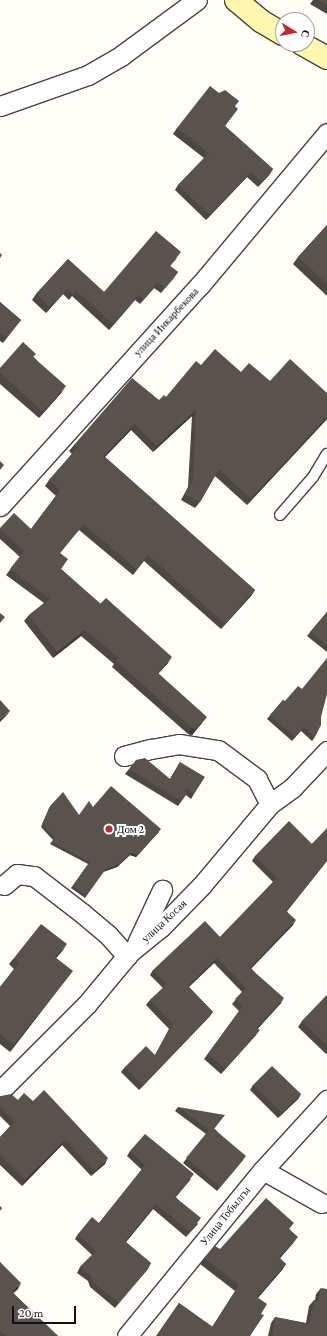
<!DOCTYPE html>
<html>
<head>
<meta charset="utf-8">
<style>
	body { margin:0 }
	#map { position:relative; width:327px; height:1336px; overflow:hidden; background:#fffdf5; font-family:"Crimson Pro",serif }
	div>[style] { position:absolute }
	.roads { filter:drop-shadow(1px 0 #444) drop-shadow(-1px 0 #444) drop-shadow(0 1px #444) drop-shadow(0 -1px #444) }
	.service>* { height:10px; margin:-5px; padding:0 5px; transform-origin:5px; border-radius:5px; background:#fff }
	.minor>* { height:19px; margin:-9.5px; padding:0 9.5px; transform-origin:9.5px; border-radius:9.5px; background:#fff }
	.secondary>* { height:22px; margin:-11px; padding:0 11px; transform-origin:11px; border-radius:11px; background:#fff6b0 }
	.wall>* { inset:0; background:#4d4742 }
	.shaded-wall>* { inset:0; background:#3f3936 }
	.building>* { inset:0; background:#5a524d }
	.dots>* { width:11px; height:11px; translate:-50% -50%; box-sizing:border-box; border:2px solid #fff; border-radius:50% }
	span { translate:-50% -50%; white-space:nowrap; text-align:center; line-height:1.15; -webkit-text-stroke:4px #fff; paint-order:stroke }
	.street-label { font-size:11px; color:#111 }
	.poi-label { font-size:11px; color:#111 }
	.left { translate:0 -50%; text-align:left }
	.north { position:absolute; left:275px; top:12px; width:40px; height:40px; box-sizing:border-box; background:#fff; border:1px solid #a0a0a0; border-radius:50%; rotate:100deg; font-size:11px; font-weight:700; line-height:16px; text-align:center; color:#111 }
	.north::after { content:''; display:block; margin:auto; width:14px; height:18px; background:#c4262e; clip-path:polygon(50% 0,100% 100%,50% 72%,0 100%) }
	.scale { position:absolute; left:12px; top:1306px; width:64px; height:18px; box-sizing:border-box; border:2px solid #111; border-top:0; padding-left:5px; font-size:12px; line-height:14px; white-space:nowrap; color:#111; -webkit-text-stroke:3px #fff; paint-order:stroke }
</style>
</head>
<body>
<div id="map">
	<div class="roads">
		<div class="service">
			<i style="left:280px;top:515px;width:50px;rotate:-49deg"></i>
			<i style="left:313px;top:477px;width:27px;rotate:-59deg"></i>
		</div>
		<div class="minor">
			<i style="left:0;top:106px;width:93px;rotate:-19.4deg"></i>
			<i style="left:88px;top:75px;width:39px;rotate:-30deg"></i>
			<i style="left:122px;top:55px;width:93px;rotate:-36.3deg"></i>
			<i style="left:0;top:506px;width:298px;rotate:-47.9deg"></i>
			<i style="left:200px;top:285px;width:198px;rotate:-50.1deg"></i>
			<i style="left:124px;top:756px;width:28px;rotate:-15deg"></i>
			<i style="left:151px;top:749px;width:28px;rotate:-10deg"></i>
			<i style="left:179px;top:744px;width:39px;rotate:9deg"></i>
			<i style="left:218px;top:750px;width:49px;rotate:36.6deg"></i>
			<i style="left:257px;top:779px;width:28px;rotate:63deg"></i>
			<i style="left:4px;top:885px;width:17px;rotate:-40deg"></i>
			<i style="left:17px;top:874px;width:17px;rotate:7deg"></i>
			<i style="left:34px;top:876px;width:61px;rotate:37.6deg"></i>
			<i style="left:82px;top:913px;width:35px;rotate:40deg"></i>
			<i style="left:109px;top:936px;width:27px;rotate:48deg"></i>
			<i style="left:137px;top:943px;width:59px;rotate:-64.7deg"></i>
			<i style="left:0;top:1091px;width:123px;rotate:-45deg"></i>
			<i style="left:87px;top:1004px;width:67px;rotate:-50.4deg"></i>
			<i style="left:130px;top:952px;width:40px;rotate:-39deg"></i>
			<i style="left:161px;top:927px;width:59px;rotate:-45.7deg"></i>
			<i style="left:202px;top:885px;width:106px;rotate:-50deg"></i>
			<i style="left:270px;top:804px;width:29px;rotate:-36deg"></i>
			<i style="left:293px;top:787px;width:50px;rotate:-46.6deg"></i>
			<i style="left:263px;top:1170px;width:67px;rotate:29.6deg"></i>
			<i style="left:127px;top:1336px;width:215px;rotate:-50.7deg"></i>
			<i style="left:263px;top:1170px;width:95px;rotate:-47.6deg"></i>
		</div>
		<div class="secondary">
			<i style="left:236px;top:0;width:33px;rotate:40deg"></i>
			<i style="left:261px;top:21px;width:26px;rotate:31deg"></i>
			<i style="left:302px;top:44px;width:29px;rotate:29deg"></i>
		</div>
	</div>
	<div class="wall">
		<i style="clip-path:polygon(313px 0,327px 0,327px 14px,310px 4px)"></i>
		<i style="clip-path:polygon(235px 106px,225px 126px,273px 169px,269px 175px,258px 187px,247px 177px,206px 220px,175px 190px,178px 185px,204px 158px,173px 134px,177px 128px)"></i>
		<i style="clip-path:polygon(327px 225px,327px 296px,293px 264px,298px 257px)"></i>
		<i style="clip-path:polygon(177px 258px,170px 266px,178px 272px,161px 293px,154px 288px,140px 304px,135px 300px,109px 330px,72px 296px,69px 300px,63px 294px,46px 313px,32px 300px,36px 294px,68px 259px,104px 292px)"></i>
		<i style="clip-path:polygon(0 302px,21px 320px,3px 343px,0 341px)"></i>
		<i style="clip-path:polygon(34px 357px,62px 392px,39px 418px,0 384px,0 368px)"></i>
		<i style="clip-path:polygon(201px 365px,241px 372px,270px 381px,327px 393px,327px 419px,247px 505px,215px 476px,200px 502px,195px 508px,181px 500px,188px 487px,192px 416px,153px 452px,131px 430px,105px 457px,255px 590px,251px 596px,221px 629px,144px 561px,133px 575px,79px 530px,60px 553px,61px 569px,168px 663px,158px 674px,202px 723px,192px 735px,188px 734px,112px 667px,114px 664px,81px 636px,53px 658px,24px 621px,29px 615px,44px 603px,6px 575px,20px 557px,0 539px,0 528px,31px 529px,56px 496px,45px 486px,49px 480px,72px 454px,69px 451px,74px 445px,159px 400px,166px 397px)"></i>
		<i style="clip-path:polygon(327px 612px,327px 652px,307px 636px)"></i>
		<i style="clip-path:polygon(283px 700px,315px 737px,312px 741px,301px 731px,292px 741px,267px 719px)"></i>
		<i style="clip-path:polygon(180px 762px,194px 794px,191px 799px,186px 795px,178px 806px,125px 774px,129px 769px,170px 779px)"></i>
		<i style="clip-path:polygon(51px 805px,79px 815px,93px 807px,159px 832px,136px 857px,130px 855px,117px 867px,103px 872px,85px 898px,71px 888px,88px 864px,50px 844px,53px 840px,41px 827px,49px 808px)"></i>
		<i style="clip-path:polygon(327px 829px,327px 861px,287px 911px,293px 925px,251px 968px,281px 1003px,258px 1028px,256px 1035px,221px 1074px,204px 1059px,239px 1011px,232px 1004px,242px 992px,214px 963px,189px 987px,213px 1012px,209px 1017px,139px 1090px,121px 1072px,125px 1067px,155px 1055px,169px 1029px,146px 1005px,150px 1000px,163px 988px,150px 975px,153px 970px,220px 937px,273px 882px,252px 861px,255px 856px,312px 844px)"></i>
		<i style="clip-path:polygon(63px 950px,56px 958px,68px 977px,10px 1052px,0 1044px,0 987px,14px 969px,9px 964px,14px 958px)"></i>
		<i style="clip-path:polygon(327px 995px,327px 1053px,326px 1054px,298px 1027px,302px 1021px)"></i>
		<i style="clip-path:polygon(253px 1085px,301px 1094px,298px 1099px,278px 1118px,250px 1090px)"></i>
		<i style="clip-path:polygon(0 1096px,18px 1100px,33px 1101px,105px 1164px,91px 1176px,62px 1145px,22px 1186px,0 1165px,0 1137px,10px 1126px,0 1116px)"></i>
		<i style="clip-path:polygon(178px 1107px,215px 1129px,243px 1160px,217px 1191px,183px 1163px,206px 1134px,175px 1111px)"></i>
		<i style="clip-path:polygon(130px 1151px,191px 1179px,176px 1197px,198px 1224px,186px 1237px,153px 1209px,126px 1242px,151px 1263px,115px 1308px,90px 1287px,88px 1281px,77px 1273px,80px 1267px,92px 1255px,75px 1239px,78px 1234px,99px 1223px,142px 1170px,127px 1156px)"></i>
		<i style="clip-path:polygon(290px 1229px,294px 1242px,280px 1258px,286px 1264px,282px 1270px,258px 1298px,261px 1314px,250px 1336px,156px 1336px,179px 1303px,212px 1327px,235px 1291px,200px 1264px,204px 1258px,220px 1249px)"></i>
		<i style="clip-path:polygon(0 1262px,18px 1289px,13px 1293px,58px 1336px,0 1336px)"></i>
		<i style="clip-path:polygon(321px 1288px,327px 1336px,268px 1336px,271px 1323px,275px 1317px,306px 1323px,309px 1306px,314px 1300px,315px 1300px,316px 1294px)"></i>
	</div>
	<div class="shaded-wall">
		<i style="clip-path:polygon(273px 169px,269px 175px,258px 187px,262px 182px)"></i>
		<i style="clip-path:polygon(251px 172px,247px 177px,206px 220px,210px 215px)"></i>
		<i style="clip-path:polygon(178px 272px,174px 278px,161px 293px,165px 288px)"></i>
		<i style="clip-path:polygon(158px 282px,154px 288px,140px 304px,144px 299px)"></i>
		<i style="clip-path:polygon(67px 289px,63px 294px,46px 313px,50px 307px)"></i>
		<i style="clip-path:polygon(139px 295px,135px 300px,109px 330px,113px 324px)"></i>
		<i style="clip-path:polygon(66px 386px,62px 392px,39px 418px,43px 412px)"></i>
		<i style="clip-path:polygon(196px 410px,192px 416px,153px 452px,157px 446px)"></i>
		<i style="clip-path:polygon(327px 417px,327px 419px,247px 505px,251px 499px)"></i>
		<i style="clip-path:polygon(135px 424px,131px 430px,100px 462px,104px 456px)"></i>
		<i style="clip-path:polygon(255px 590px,251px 596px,221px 629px,225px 624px)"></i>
		<i style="clip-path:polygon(85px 630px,81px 636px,53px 658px,57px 652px)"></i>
		<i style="clip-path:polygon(172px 657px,168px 663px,153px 679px,158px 673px)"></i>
		<i style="clip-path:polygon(10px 711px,6px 716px,0 722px,0 719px)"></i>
		<i style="clip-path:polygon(207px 717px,192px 735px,188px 734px,192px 728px)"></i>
		<i style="clip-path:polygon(161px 829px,136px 857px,130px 855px,117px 867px,103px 872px,85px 898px,105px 870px,131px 853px)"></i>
		<i style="clip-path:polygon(327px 861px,283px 916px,286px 911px)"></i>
		<i style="clip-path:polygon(296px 920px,293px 925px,247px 973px,250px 968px)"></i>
		<i style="clip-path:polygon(67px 944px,63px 950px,51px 964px,55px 957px)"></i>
		<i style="clip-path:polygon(217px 958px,214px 963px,184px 991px,188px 986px)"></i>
		<i style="clip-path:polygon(73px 971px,68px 977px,10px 1052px,14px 1045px)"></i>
		<i style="clip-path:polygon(284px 998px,281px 1003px,254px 1033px,257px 1028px)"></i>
		<i style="clip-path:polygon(213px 1012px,209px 1017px,139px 1090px,143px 1085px)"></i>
		<i style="clip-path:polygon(260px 1030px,256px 1035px,221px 1074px,225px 1069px)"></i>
		<i style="clip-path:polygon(301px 1094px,298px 1099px,278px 1118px,282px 1113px)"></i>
		<i style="clip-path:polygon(65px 1140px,62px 1145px,22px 1186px,25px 1180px)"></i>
		<i style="clip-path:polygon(246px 1156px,243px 1160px,217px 1191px,220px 1187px)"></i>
		<i style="clip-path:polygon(108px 1158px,105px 1164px,91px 1176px,95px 1171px)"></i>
		<i style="clip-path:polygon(156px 1204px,153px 1209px,122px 1247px,125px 1242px)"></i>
		<i style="clip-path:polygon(298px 1237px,294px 1242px,275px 1264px,279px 1258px)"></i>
		<i style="clip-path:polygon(151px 1263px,148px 1269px,115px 1308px)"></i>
		<i style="clip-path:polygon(286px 1264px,282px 1270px,253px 1303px,257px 1297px)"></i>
		<i style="clip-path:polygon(21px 1283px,18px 1289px,9px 1297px,12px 1292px)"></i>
	</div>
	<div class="building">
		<i style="clip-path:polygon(318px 0,327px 0,327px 5px)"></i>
		<i style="clip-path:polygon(210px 86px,219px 93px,225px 90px,239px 101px,235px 106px,238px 109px,225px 126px,273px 169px,262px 182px,251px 172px,210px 215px,178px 185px,209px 153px,177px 128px)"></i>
		<i style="clip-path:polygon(327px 225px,327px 284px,298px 257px)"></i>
		<i style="clip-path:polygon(156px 231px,181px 252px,170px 266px,178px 272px,165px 288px,158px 282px,144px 299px,139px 295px,113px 324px,76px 291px,73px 294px,67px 289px,50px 307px,36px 294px,68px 259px,104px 292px)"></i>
		<i style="clip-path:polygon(0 253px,2px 255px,0 258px)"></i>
		<i style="clip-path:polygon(0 302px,21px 320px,6px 338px,0 333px)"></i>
		<i style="clip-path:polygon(23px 342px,36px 354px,33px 357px,66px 386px,43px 412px,0 373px,0 368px)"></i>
		<i style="clip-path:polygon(215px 349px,241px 372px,249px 363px,270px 381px,290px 359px,327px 393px,327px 417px,251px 499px,219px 469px,200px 502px,185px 494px,193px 481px,196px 410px,157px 446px,135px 424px,104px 456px,255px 590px,225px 624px,148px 555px,137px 569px,83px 524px,60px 553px,68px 559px,61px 569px,100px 604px,106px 598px,172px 657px,158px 673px,207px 717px,196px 729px,192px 728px,116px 661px,119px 658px,85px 630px,57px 652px,29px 615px,50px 599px,10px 569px,24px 551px,0 529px,0 528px,14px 513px,31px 529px,60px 490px,49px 480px,77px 448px,74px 445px,132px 378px,159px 400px,164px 395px,166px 397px,196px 361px,201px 365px)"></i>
		<i style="clip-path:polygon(0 461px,4px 465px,0 470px)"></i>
		<i style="clip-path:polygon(327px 612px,327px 645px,310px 632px)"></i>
		<i style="clip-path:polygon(0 613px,5px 617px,0 623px)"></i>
		<i style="clip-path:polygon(327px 658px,327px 694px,321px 717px,321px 725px,315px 737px,304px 727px,295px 737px,270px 715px,283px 700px,285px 701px,298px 686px,302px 689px)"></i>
		<i style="clip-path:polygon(0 700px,10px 711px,0 719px)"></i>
		<i style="clip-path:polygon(145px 758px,170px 779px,180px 762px,205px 777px,194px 794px,186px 788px,184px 791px,187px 793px,181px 801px,129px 769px,136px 760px)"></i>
		<i style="clip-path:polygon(111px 786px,161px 829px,138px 855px,131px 853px,119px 864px,105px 870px,86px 895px,73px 886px,90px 862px,52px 842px,55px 838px,42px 824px,51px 805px,63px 792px,79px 815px,89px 801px,93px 807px)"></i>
		<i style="clip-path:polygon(289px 821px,312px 844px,327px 828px,327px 861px,286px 911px,296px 920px,250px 968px,284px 998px,257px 1028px,260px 1030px,225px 1069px,208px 1054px,243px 1006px,235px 999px,246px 988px,217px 958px,188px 986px,213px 1012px,143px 1085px,125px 1067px,146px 1046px,155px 1055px,173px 1024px,150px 1000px,167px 984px,153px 970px,205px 921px,220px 937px,277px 878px,255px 856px)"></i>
		<i style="clip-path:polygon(41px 924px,67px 944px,55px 957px,73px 971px,14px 1045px,0 1034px,0 987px,19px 963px,14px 958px)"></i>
		<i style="clip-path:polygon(327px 995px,327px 1046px,302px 1021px)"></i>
		<i style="clip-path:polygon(272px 1066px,301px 1094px,282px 1113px,253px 1085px)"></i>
		<i style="clip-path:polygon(44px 1090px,108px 1158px,95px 1171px,65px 1140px,25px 1180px,0 1155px,0 1137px,15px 1122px,0 1107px,0 1096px,1px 1096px,11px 1094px,18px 1100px,24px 1093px,33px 1101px)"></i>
		<i style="clip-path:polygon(178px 1107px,225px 1115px,214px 1129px,246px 1156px,220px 1187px,186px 1158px,209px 1130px)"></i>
		<i style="clip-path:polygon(145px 1134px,194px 1174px,175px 1197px,201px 1218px,190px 1232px,156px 1204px,125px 1242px,151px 1263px,119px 1303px,93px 1282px,91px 1276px,80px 1267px,96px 1251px,78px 1234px,92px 1217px,99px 1223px,145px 1165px,130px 1151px)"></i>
		<i style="clip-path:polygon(266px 1198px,294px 1223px,289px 1229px,298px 1237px,279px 1258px,286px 1264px,257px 1297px,267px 1304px,261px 1314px,264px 1315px,250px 1336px,161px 1336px,158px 1334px,179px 1303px,213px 1327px,239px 1285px,204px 1258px,215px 1246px,220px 1249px)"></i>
		<i style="clip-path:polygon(0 1206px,2px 1208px,0 1211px)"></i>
		<i style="clip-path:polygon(0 1262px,21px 1283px,12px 1292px,58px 1336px,6px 1336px,0 1331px)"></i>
		<i style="clip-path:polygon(321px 1288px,327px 1289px,327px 1336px,272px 1336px,275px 1317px,309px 1324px,314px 1300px,318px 1301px)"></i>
	</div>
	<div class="dots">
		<i style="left:109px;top:829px;background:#c4262e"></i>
	</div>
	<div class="street-label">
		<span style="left:166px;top:322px;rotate:-47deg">улица Инкарбекова</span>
		<span style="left:164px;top:921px;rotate:-43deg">улица Косая</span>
		<span style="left:225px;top:1216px;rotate:-51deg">Улица Тобылгы</span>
	</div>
	<div class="poi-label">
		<span class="left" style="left:117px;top:829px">Дом 2</span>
	</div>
	<div class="north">С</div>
	<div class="scale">20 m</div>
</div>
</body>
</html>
